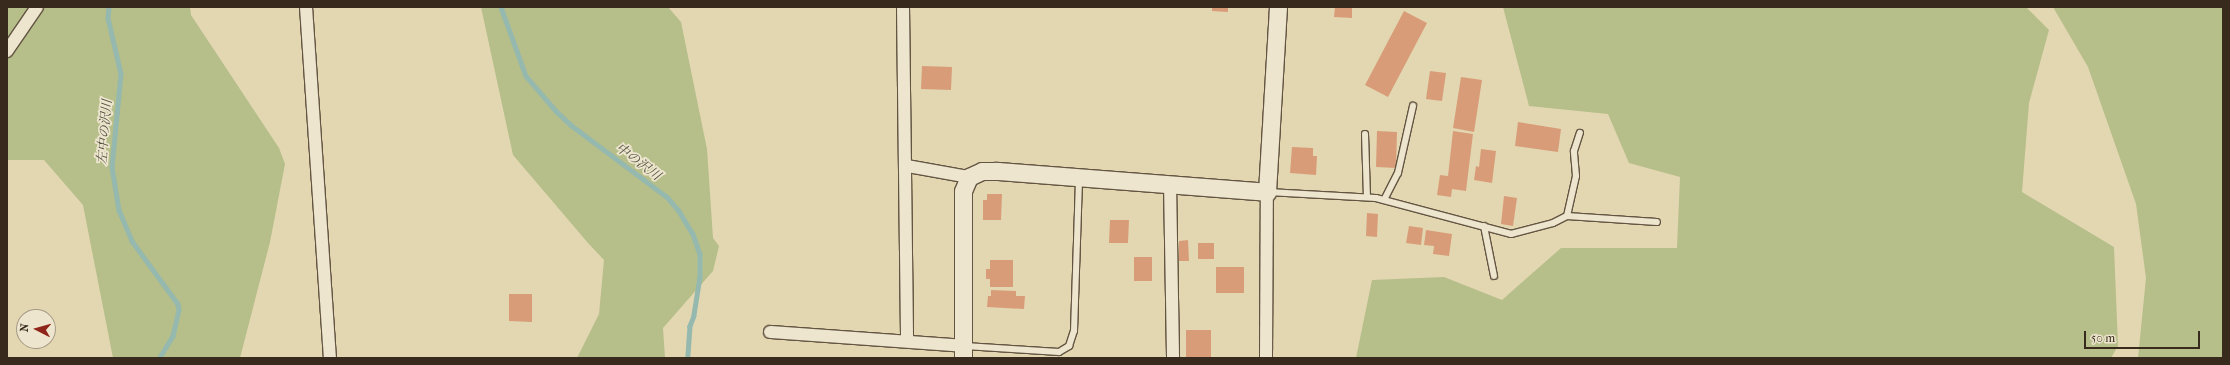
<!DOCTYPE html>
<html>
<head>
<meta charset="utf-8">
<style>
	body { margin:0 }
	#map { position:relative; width:2230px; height:365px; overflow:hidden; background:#e3d7b2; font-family:"IM FELL French Canon","Noto Serif JP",serif }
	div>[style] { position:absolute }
	.green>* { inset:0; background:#b6be8a }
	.stream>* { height:4.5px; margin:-2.25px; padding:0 2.25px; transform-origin:2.25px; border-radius:2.25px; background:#95b9ae }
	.building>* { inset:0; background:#d89d78 }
	.roads { filter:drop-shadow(1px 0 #635542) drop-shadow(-1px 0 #635542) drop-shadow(0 1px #635542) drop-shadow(0 -1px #635542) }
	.lane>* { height:6px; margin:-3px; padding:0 3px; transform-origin:3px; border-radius:3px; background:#ede5cd }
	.street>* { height:12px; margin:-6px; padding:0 6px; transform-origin:6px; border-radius:6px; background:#ede5cd }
	.secondary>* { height:17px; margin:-8.5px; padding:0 8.5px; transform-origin:8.5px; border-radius:8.5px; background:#ede5cd }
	span { translate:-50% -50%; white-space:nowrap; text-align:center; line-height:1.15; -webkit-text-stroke:3.5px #ede5cd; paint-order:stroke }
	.water-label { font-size:13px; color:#4f4e40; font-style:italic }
	.frame { position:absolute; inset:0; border:8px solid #382a1c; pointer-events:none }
	.north { position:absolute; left:16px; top:309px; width:40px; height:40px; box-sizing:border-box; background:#ede5cd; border:1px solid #a59a86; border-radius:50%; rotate:276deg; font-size:11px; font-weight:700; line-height:16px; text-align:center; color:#382a1c }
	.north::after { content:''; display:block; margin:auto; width:14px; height:18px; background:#8f2418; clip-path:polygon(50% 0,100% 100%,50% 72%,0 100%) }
	.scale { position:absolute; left:2084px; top:331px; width:116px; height:18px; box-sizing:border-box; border:2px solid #382a1c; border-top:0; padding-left:5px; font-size:12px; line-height:14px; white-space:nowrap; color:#382a1c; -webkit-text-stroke:3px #ede5cd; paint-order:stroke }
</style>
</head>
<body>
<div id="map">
	<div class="green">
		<i style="clip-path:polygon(7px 7px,190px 7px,191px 15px,279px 148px,285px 164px,270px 242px,240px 358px,113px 358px,83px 205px,44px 160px,7px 160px)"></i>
		<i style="clip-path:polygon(481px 7px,668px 7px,681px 22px,707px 149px,713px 238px,719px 246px,713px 271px,663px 328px,665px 358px,577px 358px,599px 314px,604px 260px,588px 243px,513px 155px)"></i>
		<i style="clip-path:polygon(1503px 7px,2026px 7px,2049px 30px,2029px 103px,2022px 192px,2114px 247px,2118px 346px,2111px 358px,1356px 358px,1372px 280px,1444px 277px,1502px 300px,1561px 248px,1677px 248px,1680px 177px,1629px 163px,1608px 114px,1529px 106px)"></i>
		<i style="clip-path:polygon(2053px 7px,2223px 7px,2223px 358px,2138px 358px,2146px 278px,2136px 204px,2088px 67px)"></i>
	</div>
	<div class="stream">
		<i style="left:109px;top:7px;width:11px;rotate:95deg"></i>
		<i style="left:108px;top:18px;width:57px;rotate:76.9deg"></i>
		<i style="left:121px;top:74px;width:93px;rotate:95.5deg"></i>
		<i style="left:112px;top:167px;width:44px;rotate:80.8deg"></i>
		<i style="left:119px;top:210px;width:34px;rotate:67deg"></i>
		<i style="left:132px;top:241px;width:78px;rotate:53.9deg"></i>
		<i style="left:178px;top:304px;width:6px;rotate:81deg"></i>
		<i style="left:179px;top:310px;width:27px;rotate:103deg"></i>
		<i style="left:173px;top:336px;width:26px;rotate:121deg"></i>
		<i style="left:501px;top:7px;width:73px;rotate:70.1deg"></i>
		<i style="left:526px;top:76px;width:46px;rotate:49.4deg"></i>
		<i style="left:556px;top:111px;width:21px;rotate:43deg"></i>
		<i style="left:571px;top:125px;width:120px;rotate:36.9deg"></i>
		<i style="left:667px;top:197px;width:18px;rotate:49deg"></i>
		<i style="left:679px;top:211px;width:27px;rotate:59deg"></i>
		<i style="left:693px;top:234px;width:21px;rotate:71deg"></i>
		<i style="left:700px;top:254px;width:23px;rotate:90deg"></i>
		<i style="left:700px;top:277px;width:39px;rotate:99deg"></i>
		<i style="left:694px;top:316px;width:11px;rotate:112deg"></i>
		<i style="left:690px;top:326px;width:32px;rotate:94deg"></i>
	</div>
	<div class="building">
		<i style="clip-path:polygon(1212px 7px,1228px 7px,1228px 12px,1212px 11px)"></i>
		<i style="clip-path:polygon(1335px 7px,1352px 7px,1352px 18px,1334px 17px)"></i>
		<i style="clip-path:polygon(1404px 11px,1427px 23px,1388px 97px,1365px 85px)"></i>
		<i style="clip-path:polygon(922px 66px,952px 67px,951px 90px,921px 89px)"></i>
		<i style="clip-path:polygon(1430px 71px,1446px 73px,1442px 101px,1426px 99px)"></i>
		<i style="clip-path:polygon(1461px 77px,1482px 80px,1474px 132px,1453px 128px)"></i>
		<i style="clip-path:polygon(1518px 122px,1561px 129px,1558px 152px,1515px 146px)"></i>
		<i style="clip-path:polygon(1377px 131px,1397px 132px,1396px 168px,1376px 167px)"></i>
		<i style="clip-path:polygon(1453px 131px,1473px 134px,1466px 191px,1452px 189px,1451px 197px,1437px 195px,1440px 175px,1448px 176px)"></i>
		<i style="clip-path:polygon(1292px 147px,1313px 148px,1313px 156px,1317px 156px,1316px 175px,1290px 173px)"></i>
		<i style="clip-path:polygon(1481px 149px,1496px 151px,1492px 183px,1474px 180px,1476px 166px,1479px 167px)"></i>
		<i style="clip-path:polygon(987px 194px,1002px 194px,1001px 220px,983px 220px,983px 200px,987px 200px)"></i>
		<i style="clip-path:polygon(1504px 196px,1517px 198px,1513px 226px,1501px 224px)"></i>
		<i style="clip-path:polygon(1367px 213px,1378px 214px,1377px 237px,1366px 236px)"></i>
		<i style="clip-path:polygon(1110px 220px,1129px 220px,1128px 243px,1109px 243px)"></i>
		<i style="clip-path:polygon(1409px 226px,1423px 228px,1421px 245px,1406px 243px)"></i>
		<i style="clip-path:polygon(1426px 230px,1452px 234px,1449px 256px,1433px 254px,1434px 246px,1424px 245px)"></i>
		<i style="clip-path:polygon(1188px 240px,1189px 261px,1179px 261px,1179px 241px)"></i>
		<i style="clip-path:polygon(1198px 243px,1214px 243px,1214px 259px,1198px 259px)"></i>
		<i style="clip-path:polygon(1134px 257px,1152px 257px,1152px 281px,1134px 281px)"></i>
		<i style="clip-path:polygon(990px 260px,1013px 260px,1013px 287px,990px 287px,990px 279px,986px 279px,986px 269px,990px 269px)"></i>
		<i style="clip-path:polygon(1216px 267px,1244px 267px,1244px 293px,1216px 293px)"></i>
		<i style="clip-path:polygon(991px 290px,1016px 291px,1016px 296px,1025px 296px,1024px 309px,987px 307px,988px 296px,991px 296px)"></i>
		<i style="clip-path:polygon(509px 294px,532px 294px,532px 322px,509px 321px)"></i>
		<i style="clip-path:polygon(1186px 330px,1211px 330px,1211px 358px,1186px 358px)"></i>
	</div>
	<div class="roads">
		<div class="lane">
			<i style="left:1365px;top:134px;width:63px;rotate:88.2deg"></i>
			<i style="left:1268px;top:192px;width:108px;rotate:3.2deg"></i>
			<i style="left:1376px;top:198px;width:140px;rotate:14.9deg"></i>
			<i style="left:1511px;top:234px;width:43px;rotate:-14.7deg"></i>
			<i style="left:1553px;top:223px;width:16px;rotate:-27deg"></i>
			<i style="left:1567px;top:216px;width:90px;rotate:3.8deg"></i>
			<i style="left:1384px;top:200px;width:30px;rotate:-63deg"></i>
			<i style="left:1398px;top:173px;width:69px;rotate:-77.4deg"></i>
			<i style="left:1567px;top:216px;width:41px;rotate:-77.3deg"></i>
			<i style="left:1576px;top:176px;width:25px;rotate:-95deg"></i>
			<i style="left:1574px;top:151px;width:19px;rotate:-72deg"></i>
			<i style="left:1484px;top:226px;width:51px;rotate:78.7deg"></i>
			<i style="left:965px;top:346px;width:94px;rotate:3.7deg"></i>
			<i style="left:1059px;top:352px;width:12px;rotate:-31deg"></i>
			<i style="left:1069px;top:346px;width:16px;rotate:-72deg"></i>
			<i style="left:1074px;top:331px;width:153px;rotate:-88.1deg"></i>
		</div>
		<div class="street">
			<i style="left:306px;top:7px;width:352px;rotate:86.1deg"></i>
			<i style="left:903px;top:7px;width:334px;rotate:89.3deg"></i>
			<i style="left:7px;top:51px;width:53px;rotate:-55.7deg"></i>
			<i style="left:907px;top:166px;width:63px;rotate:10.1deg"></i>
			<i style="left:1170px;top:183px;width:175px;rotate:89deg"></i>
			<i style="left:770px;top:332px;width:194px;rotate:4.1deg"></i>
			<i style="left:1266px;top:358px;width:166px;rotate:-89.7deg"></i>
		</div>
		<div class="secondary">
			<i style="left:963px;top:358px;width:167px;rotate:-90deg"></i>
			<i style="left:963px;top:191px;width:15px;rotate:-67deg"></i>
			<i style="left:969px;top:177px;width:14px;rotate:-25deg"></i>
			<i style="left:982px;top:171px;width:15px"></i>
			<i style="left:997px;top:171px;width:271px;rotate:4.4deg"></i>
			<i style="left:1267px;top:192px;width:185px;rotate:-86.6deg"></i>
		</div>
	</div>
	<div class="water-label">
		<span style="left:105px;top:132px;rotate:-85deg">左中の沢川</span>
		<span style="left:638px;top:162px;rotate:37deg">中の沢川</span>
	</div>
	<div class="frame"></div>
	<div class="north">N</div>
	<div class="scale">50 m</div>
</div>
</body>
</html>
